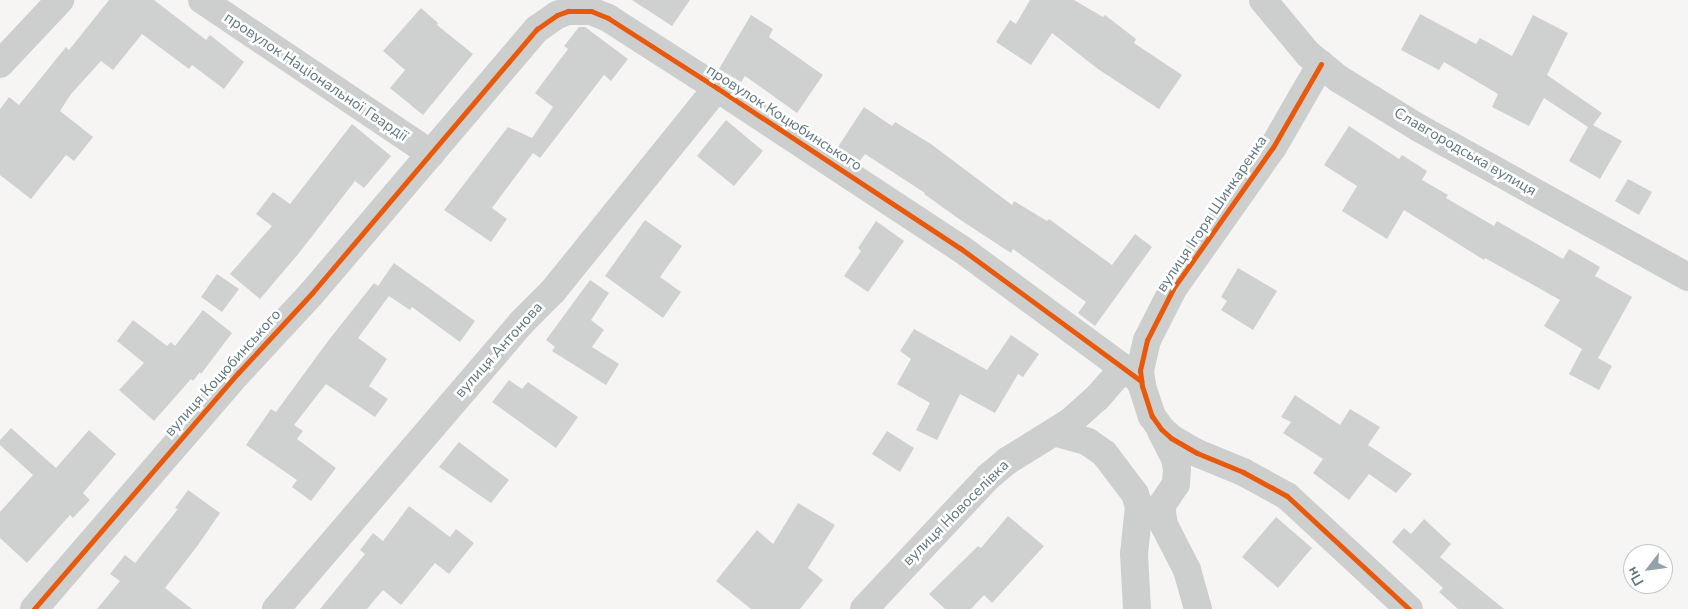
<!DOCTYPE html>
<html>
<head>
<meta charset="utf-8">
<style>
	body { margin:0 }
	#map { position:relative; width:1688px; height:609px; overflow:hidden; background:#f6f5f4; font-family:"Nunito Sans",sans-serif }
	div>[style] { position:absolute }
	.building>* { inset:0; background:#cfd1d0 }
	.minor>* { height:28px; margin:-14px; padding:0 14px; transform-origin:14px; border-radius:14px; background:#cdcfcf }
	.cycleway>* { height:5px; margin:-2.5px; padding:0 2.5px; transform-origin:2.5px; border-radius:2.5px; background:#e8590c }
	span { translate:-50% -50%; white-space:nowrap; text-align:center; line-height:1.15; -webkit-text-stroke:5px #fff; paint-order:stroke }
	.street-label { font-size:15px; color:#5f7780 }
	.north { position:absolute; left:1623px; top:544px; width:50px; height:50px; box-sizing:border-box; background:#fff; border:1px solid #bfc9cc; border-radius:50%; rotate:240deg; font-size:14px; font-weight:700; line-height:20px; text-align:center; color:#5f7780 }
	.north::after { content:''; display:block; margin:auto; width:18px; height:22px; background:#94a3a9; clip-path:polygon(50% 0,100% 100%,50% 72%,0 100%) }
</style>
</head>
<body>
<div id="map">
	<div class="building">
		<i style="clip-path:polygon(109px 0,154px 0,206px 40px,210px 35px,244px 62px,224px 89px,192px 65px,189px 69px,142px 34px,113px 70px,101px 61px,71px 94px,60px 111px,93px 137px,74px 161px,66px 155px,31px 199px,0 175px,0 109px,9px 97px,19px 105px,66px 47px,69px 50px)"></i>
		<i style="clip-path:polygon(632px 0,690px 0,672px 26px)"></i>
		<i style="clip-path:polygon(1030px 0,1074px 0,1103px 17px,1105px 15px,1136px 39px,1134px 43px,1182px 75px,1159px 109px,1098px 69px,1052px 33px,1031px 65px,996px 42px,1010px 20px,1016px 24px)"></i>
		<i style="clip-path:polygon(421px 8px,438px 23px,437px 25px,473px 54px,423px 115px,390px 88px,405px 70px,383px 51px)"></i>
		<i style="clip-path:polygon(1420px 14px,1476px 44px,1480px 38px,1512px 56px,1533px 15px,1568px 33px,1547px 75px,1602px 113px,1593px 125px,1622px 141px,1600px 179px,1569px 161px,1588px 127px,1544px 98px,1529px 126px,1492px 107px,1498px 94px,1444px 62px,1439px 70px,1401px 50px)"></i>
		<i style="clip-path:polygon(751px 15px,773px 29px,769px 37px,823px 75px,797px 113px,745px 76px,741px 82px,719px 69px)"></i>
		<i style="clip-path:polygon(579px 27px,585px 27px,628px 59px,611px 81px,604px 75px,540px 158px,533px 153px,492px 208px,507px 219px,491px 242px,444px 210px,508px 127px,532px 138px,553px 107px,535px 93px,568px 49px,564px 46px)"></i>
		<i style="clip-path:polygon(864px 107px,892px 126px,895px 122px,931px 144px,1012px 205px,1014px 201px,1047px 221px,1049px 219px,1112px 265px,1135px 234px,1152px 247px,1095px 326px,1078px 313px,1086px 302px,1013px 249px,1011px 253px,962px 221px,924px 194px,925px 193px,865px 154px,860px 161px,838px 147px)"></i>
		<i style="clip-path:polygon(726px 120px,763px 151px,734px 186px,697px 156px)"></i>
		<i style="clip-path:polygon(352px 124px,391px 156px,364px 188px,355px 181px,299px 253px,260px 299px,230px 274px,272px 226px,256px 214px,273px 192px,290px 204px)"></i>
		<i style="clip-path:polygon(1349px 126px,1399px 159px,1402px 155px,1427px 171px,1422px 180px,1448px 195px,1446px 198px,1494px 226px,1497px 221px,1563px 259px,1569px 249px,1600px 267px,1595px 276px,1632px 297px,1598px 358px,1612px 366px,1599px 390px,1569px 374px,1582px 349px,1597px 358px,1544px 326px,1560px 300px,1485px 258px,1484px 260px,1404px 210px,1387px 239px,1342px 211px,1357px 186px,1324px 165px)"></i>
		<i style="clip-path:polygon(1628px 179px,1652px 192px,1639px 215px,1615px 201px)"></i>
		<i style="clip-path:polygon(645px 220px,682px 246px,660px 277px,681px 292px,663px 318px,605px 276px)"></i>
		<i style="clip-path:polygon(876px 221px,904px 241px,868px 292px,844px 276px,861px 251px,858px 248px)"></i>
		<i style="clip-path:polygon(394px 263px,475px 321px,460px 342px,412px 307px,410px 310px,389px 296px,358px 338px,387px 359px,369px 386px,388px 399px,375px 417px,326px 384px,294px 425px,303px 431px,297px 439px,336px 468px,311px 501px,292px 487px,297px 480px,246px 445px,271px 409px,276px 412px,328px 341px,374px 283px,378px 286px)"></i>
		<i style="clip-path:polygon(1238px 268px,1277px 291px,1253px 330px,1221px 310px,1227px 301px,1221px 297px)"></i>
		<i style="clip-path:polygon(217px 274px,239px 289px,222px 312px,201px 297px)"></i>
		<i style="clip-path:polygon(590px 280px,609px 293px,591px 320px,604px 330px,592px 347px,619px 364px,606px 385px,552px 351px,555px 347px,546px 340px)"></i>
		<i style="clip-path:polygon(203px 310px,232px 333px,201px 374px,200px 372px,193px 381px,191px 379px,154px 421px,119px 390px,144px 363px,117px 341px,133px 320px,167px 346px,171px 342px,175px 346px)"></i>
		<i style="clip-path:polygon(914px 329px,987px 370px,1011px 335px,1039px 354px,1023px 377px,1018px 374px,995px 413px,960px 394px,937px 440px,916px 430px,930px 403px,897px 384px,911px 359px,900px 351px)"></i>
		<i style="clip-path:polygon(509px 380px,522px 389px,528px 382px,578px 417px,556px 448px,492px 402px)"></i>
		<i style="clip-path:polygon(1295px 395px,1340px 425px,1350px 409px,1380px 427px,1368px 445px,1412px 474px,1396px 493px,1369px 474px,1349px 500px,1313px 473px,1323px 459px,1283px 433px,1291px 422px,1281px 417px)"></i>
		<i style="clip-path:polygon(11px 428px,56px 468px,89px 430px,116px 454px,83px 493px,90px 500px,73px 518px,70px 515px,27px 563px,0 538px,0 512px,33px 475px,0 445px,0 440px)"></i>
		<i style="clip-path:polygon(887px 431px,914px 448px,900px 472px,872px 454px)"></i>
		<i style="clip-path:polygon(459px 442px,509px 480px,491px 503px,439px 467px)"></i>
		<i style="clip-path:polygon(188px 490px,220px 513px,198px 545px,165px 588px,192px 609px,97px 609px,120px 581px,110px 574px,125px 555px,135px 563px,178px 509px,175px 508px)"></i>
		<i style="clip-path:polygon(798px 503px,835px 525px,808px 568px,823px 580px,800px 609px,751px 609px,716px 581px,757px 530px,773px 544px)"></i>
		<i style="clip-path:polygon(409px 506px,450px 537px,456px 529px,474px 543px,449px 574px,435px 563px,401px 605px,383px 590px,367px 609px,320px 609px,365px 554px,360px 550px,373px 533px,383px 541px)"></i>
		<i style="clip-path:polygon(1008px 516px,1044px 546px,992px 603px,984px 595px,971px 609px,945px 609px,929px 594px,978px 546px,981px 548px)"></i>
		<i style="clip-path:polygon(1276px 517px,1312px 548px,1278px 588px,1242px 557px)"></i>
		<i style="clip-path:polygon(1424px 519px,1451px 544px,1440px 557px,1504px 609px,1458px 609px,1439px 592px,1443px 588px,1392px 542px,1404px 528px,1411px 534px)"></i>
	</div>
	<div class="minor">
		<i style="left:202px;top:0;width:276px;rotate:33.9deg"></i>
		<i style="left:1263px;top:0;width:70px;rotate:50.2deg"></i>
		<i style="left:1308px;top:54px;width:40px;rotate:39deg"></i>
		<i style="left:1339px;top:79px;width:94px;rotate:31.5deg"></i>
		<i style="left:1419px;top:128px;width:308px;rotate:29deg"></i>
		<i style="left:0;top:64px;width:88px;rotate:-46.8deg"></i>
		<i style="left:1321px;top:64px;width:96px;rotate:120deg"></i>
		<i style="left:1273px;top:147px;width:174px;rotate:125.2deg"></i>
		<i style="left:1173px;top:289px;width:57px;rotate:117deg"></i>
		<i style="left:1147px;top:340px;width:31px;rotate:103deg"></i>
		<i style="left:1140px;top:370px;width:16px;rotate:83deg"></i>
		<i style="left:1142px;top:386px;width:32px;rotate:72deg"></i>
		<i style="left:1152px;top:416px;width:16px;rotate:55deg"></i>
		<i style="left:1161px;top:429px;width:13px;rotate:42deg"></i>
		<i style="left:1171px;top:438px;width:30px;rotate:30deg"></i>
		<i style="left:1197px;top:453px;width:50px;rotate:22.4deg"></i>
		<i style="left:1243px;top:472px;width:50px;rotate:28.6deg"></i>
		<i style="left:1287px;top:496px;width:166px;rotate:42.8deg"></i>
		<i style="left:1161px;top:431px;width:30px;rotate:63deg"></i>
		<i style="left:1175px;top:458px;width:11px;rotate:80deg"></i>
		<i style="left:1177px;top:469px;width:15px;rotate:94deg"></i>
		<i style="left:1176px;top:484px;width:27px;rotate:124deg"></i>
		<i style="left:1161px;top:506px;width:19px;rotate:81deg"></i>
		<i style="left:1164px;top:525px;width:51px;rotate:62.9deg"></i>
		<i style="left:1187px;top:570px;width:41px;rotate:74.2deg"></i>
		<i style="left:1054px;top:432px;width:35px;rotate:16deg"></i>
		<i style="left:1088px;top:442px;width:19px;rotate:35deg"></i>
		<i style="left:1104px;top:453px;width:51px;rotate:52.9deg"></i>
		<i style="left:1135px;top:494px;width:13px;rotate:72deg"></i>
		<i style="left:1139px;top:506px;width:48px;rotate:95.9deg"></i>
		<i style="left:1134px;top:554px;width:55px;rotate:86.9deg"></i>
		<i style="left:34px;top:609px;width:312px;rotate:-49.2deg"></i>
		<i style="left:238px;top:373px;width:109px;rotate:-47.2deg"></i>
		<i style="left:312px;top:293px;width:347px;rotate:-49.6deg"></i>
		<i style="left:537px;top:29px;width:24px;rotate:-35deg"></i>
		<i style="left:557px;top:15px;width:12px;rotate:-20deg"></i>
		<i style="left:568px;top:11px;width:23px"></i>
		<i style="left:591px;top:11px;width:18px;rotate:22deg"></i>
		<i style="left:608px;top:18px;width:130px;rotate:32.7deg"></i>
		<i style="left:717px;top:88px;width:291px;rotate:33.4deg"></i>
		<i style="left:960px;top:248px;width:225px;rotate:36.3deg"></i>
		<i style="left:276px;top:609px;width:377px;rotate:-49.4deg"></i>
		<i style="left:521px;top:323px;width:45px;rotate:-45deg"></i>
		<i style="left:553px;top:291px;width:261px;rotate:-51.1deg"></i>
		<i style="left:864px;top:609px;width:181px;rotate:-46.8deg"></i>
		<i style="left:988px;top:477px;width:25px;rotate:-40deg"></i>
		<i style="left:1007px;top:461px;width:74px;rotate:-31.8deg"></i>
		<i style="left:1070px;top:422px;width:36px;rotate:-42deg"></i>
		<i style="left:1097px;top:398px;width:40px;rotate:-49deg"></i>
	</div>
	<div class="cycleway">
		<i style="left:1321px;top:64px;width:96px;rotate:120deg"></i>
		<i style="left:1273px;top:147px;width:174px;rotate:125.2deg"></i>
		<i style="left:1173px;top:289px;width:57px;rotate:117deg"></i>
		<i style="left:1147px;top:340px;width:31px;rotate:103deg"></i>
		<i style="left:1140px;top:370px;width:16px;rotate:83deg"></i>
		<i style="left:1142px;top:386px;width:32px;rotate:72deg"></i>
		<i style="left:1152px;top:416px;width:16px;rotate:55deg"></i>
		<i style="left:1161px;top:429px;width:13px;rotate:42deg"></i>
		<i style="left:1171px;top:438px;width:30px;rotate:30deg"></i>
		<i style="left:1197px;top:453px;width:50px;rotate:22.4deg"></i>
		<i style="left:1243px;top:472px;width:50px;rotate:28.6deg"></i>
		<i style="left:1287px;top:496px;width:166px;rotate:42.8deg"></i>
		<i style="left:34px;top:609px;width:312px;rotate:-49.2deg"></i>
		<i style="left:238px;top:373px;width:109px;rotate:-47.2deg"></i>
		<i style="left:312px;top:293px;width:347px;rotate:-49.6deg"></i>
		<i style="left:537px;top:29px;width:24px;rotate:-35deg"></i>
		<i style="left:557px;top:15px;width:12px;rotate:-20deg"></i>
		<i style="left:568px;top:11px;width:23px"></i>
		<i style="left:591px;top:11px;width:18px;rotate:22deg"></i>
		<i style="left:608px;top:18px;width:130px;rotate:32.7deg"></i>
		<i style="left:717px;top:88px;width:291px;rotate:33.4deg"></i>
		<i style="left:960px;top:248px;width:225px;rotate:36.3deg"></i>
	</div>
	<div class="street-label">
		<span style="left:316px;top:77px;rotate:34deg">провулок Національної Гвардії</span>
		<span style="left:784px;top:118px;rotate:33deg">провулок Коцюбинського</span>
		<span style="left:1465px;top:152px;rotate:30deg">Славгородська вулиця</span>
		<span style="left:1212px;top:214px;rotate:-56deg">вулиця Ігоря Шинкаренка</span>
		<span style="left:499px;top:350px;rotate:-48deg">вулиця Антонова</span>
		<span style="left:223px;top:373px;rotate:-48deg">вулиця Коцюбинського</span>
		<span style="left:956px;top:513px;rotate:-45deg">вулиця Новоселівка</span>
	</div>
	<div class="north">Пн</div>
</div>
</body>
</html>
